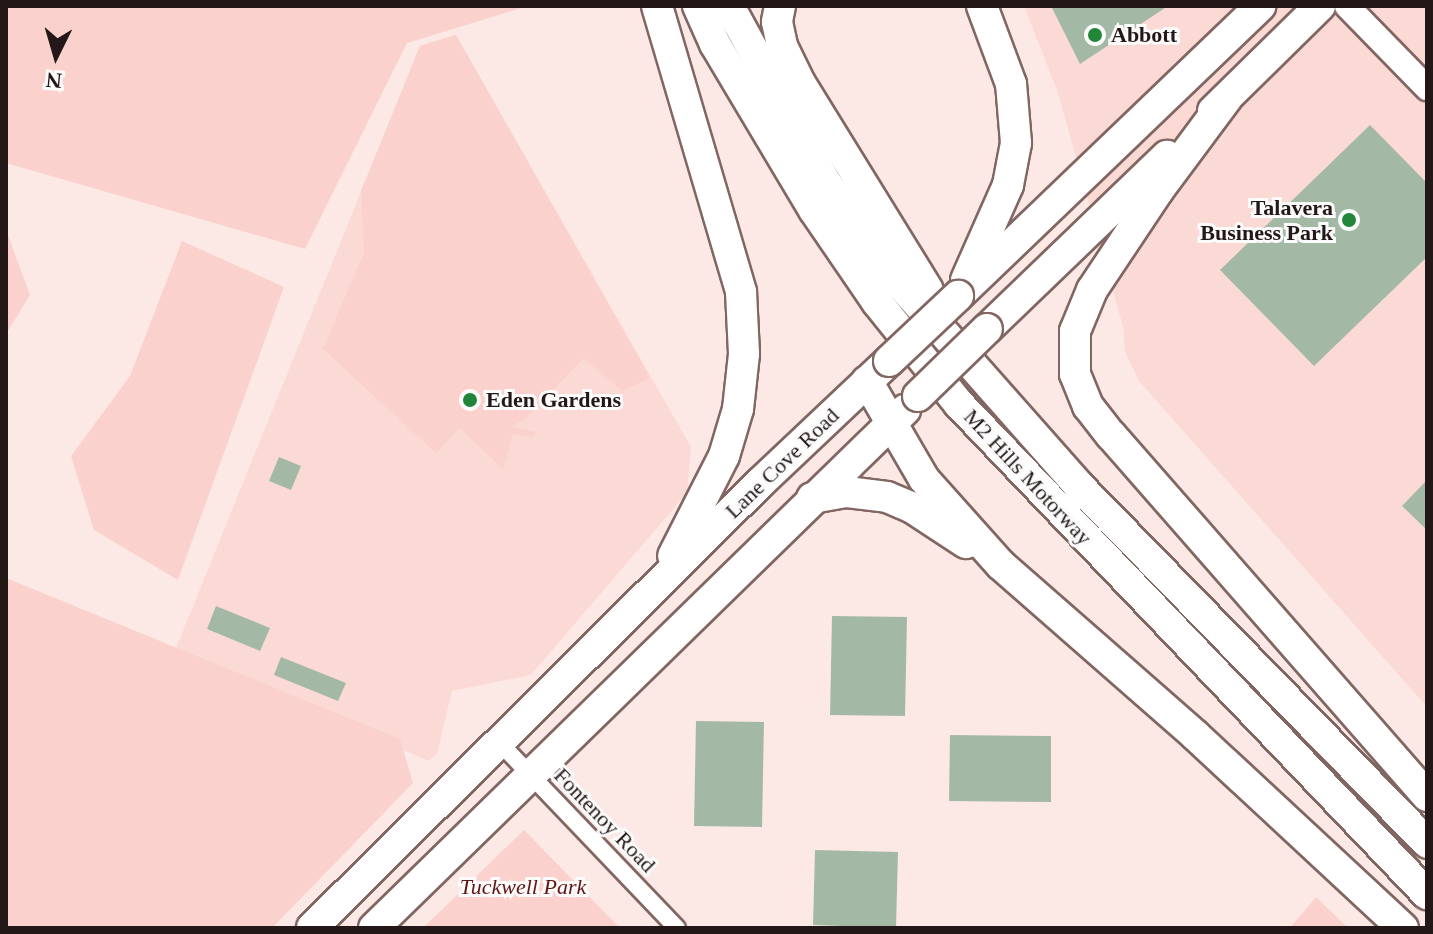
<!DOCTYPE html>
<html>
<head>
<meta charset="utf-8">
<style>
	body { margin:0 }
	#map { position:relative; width:1433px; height:934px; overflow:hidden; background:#fce9e6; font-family:"Times New Roman",serif }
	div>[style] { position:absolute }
	.built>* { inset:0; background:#fbdad6 }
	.green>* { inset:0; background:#fad1cc }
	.building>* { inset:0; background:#a4b9a5 }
	.roads { filter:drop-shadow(2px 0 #826662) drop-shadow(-2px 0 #826662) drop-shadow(0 2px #826662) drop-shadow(0 -2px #826662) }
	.street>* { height:16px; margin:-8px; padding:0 8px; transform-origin:8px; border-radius:8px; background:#fff }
	.secondary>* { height:24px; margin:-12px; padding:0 12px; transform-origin:12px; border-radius:12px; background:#fff }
	.highway>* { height:30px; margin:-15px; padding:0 15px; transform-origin:15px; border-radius:15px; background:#fff }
	.bridges { filter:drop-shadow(2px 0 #826662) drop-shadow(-2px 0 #826662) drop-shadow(0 2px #826662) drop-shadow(0 -2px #826662) }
	.highway-bridge>* { height:30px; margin:-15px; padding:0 15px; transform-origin:15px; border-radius:15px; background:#fff }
	.dots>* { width:22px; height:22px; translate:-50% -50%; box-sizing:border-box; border:4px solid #fbfbfb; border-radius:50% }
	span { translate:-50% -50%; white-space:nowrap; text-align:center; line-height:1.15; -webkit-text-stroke:6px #fbfbfb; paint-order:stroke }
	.poi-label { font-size:22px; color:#231817; font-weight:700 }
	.left { translate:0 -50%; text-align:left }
	.right { translate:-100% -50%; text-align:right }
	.street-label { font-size:22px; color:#231817 }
	.park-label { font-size:22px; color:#601614; font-style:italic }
	.frame { position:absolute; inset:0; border:8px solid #231817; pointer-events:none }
	.north { position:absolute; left:16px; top:16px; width:80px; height:80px; -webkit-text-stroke:6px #fbfbfb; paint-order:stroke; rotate:185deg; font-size:22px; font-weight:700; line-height:32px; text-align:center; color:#231817 }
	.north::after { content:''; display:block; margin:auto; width:28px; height:36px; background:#231817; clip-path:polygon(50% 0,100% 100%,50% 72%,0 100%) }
</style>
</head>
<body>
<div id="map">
	<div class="built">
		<i style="clip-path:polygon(1024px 6px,1427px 6px,1427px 707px,1139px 381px,1125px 352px,1123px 327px,1058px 93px)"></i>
		<i style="clip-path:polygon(456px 35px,691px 447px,687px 493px,531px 675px,452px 691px,437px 754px,428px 761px,176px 648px,420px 46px)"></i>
	</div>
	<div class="green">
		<i style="clip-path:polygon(6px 6px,528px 6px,407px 43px,305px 249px,6px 163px)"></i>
		<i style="clip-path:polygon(456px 35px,650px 378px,622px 391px,584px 358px,525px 419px,512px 426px,537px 432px,533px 437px,513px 434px,503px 469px,460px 428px,436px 453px,323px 349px,364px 252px,361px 191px,420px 46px)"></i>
		<i style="clip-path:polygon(6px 230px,30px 295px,6px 334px)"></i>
		<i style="clip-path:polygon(182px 241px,284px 287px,178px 580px,94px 530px,71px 456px,130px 376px)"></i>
		<i style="clip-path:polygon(6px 578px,400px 739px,413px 783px,272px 928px,6px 928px)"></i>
		<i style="clip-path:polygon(524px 830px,620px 928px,423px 928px)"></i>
		<i style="clip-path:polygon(1316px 897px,1348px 928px,1290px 928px)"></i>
	</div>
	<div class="building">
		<i style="clip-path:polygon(1051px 6px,1168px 6px,1080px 64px)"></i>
		<i style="clip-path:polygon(1370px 125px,1427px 183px,1427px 257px,1314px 366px,1220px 270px)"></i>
		<i style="clip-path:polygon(279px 457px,301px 466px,291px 490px,269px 481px)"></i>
		<i style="clip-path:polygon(1427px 480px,1427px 530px,1402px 506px)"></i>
		<i style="clip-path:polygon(216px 606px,270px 628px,260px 651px,207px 629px)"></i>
		<i style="clip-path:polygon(832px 616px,907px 617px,905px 716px,830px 715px)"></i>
		<i style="clip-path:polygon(281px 657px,346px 683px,338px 701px,274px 675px)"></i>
		<i style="clip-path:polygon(696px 721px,764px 722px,762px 827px,694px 826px)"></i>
		<i style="clip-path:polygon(950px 735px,1051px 736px,1051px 802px,949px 801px)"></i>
		<i style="clip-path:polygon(815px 850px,898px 852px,896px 928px,813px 925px)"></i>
	</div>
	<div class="roads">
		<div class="street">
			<i style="left:500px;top:743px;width:256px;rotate:46.3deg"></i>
		</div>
		<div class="secondary">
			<i style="left:1347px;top:6px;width:115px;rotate:45.7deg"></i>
		</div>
		<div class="highway">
			<i style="left:657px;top:6px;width:298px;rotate:73.6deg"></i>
			<i style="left:741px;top:292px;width:62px;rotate:87.2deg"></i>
			<i style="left:744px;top:354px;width:55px;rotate:96.2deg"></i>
			<i style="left:738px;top:409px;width:49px;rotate:106.6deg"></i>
			<i style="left:724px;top:456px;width:112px;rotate:117deg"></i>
			<i style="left:698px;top:6px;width:42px;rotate:65.9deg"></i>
			<i style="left:715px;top:44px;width:193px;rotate:59.2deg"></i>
			<i style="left:814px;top:210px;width:112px;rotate:55.6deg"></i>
			<i style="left:877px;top:302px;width:131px;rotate:51.2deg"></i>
			<i style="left:959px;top:404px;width:678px;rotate:46.32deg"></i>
			<i style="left:729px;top:6px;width:202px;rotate:61.3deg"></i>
			<i style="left:826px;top:183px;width:119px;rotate:53.9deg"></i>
			<i style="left:896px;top:279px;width:275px;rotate:48.5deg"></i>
			<i style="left:1078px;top:485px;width:500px;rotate:45.7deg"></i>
			<i style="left:780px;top:6px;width:16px;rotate:101deg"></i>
			<i style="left:777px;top:22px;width:25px;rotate:78deg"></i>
			<i style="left:782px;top:46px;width:41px;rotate:64.1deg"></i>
			<i style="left:800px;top:83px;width:243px;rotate:58.3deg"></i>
			<i style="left:1227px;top:98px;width:116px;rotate:126.6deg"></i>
			<i style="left:1158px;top:191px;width:119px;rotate:123.7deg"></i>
			<i style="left:1092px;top:290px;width:44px;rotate:112.5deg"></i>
			<i style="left:1075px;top:331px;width:43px;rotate:90deg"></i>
			<i style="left:1075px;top:374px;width:35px;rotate:68deg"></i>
			<i style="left:1088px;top:406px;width:37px;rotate:52deg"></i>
			<i style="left:1111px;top:435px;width:480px;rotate:48.8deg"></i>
			<i style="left:1213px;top:111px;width:150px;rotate:-44.5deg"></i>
			<i style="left:966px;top:280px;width:104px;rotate:-66.1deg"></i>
			<i style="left:1008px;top:185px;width:43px;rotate:-79.2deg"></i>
			<i style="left:1016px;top:143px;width:59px;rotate:-94.8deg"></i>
			<i style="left:1011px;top:84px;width:83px;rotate:-110.4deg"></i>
			<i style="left:958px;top:296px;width:419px;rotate:-43.8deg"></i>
			<i style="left:987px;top:329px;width:250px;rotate:-43.9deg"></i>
			<i style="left:867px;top:381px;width:113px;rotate:59.8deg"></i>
			<i style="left:924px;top:479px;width:115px;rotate:48.2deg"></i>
			<i style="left:1001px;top:565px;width:258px;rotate:41.2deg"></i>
			<i style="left:1195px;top:735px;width:284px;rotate:42.9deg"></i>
			<i style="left:812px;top:498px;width:36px;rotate:-10deg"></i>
			<i style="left:847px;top:492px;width:40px;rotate:7.1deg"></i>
			<i style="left:887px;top:497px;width:26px;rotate:23deg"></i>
			<i style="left:911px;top:507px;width:66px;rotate:33.2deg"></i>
			<i style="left:312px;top:928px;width:631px;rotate:-44.81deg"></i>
			<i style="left:760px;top:483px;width:178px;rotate:-43.4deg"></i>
			<i style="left:374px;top:928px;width:742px;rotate:-44.29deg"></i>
		</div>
	</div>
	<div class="bridges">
		<div class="highway-bridge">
			<i style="left:889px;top:361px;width:95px;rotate:-43.3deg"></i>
			<i style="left:918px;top:396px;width:96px;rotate:-44.2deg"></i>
		</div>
	</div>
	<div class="dots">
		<i style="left:1095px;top:35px;background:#228539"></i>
		<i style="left:1349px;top:220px;background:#228539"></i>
		<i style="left:470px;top:400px;background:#228539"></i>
	</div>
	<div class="poi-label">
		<span class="left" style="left:1111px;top:35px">Abbott</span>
		<span class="right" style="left:1333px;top:220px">Talavera<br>Business Park</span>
		<span class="left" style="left:486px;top:400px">Eden Gardens</span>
	</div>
	<div class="street-label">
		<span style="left:782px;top:463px;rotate:-44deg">Lane Cove Road</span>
		<span style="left:1028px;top:477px;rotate:47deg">M2 Hills Motorway</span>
		<span style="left:605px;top:820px;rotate:46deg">Fontenoy Road</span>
	</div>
	<div class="park-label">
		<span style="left:523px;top:887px">Tuckwell Park</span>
	</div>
	<div class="frame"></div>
	<div class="north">N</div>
</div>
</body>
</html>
